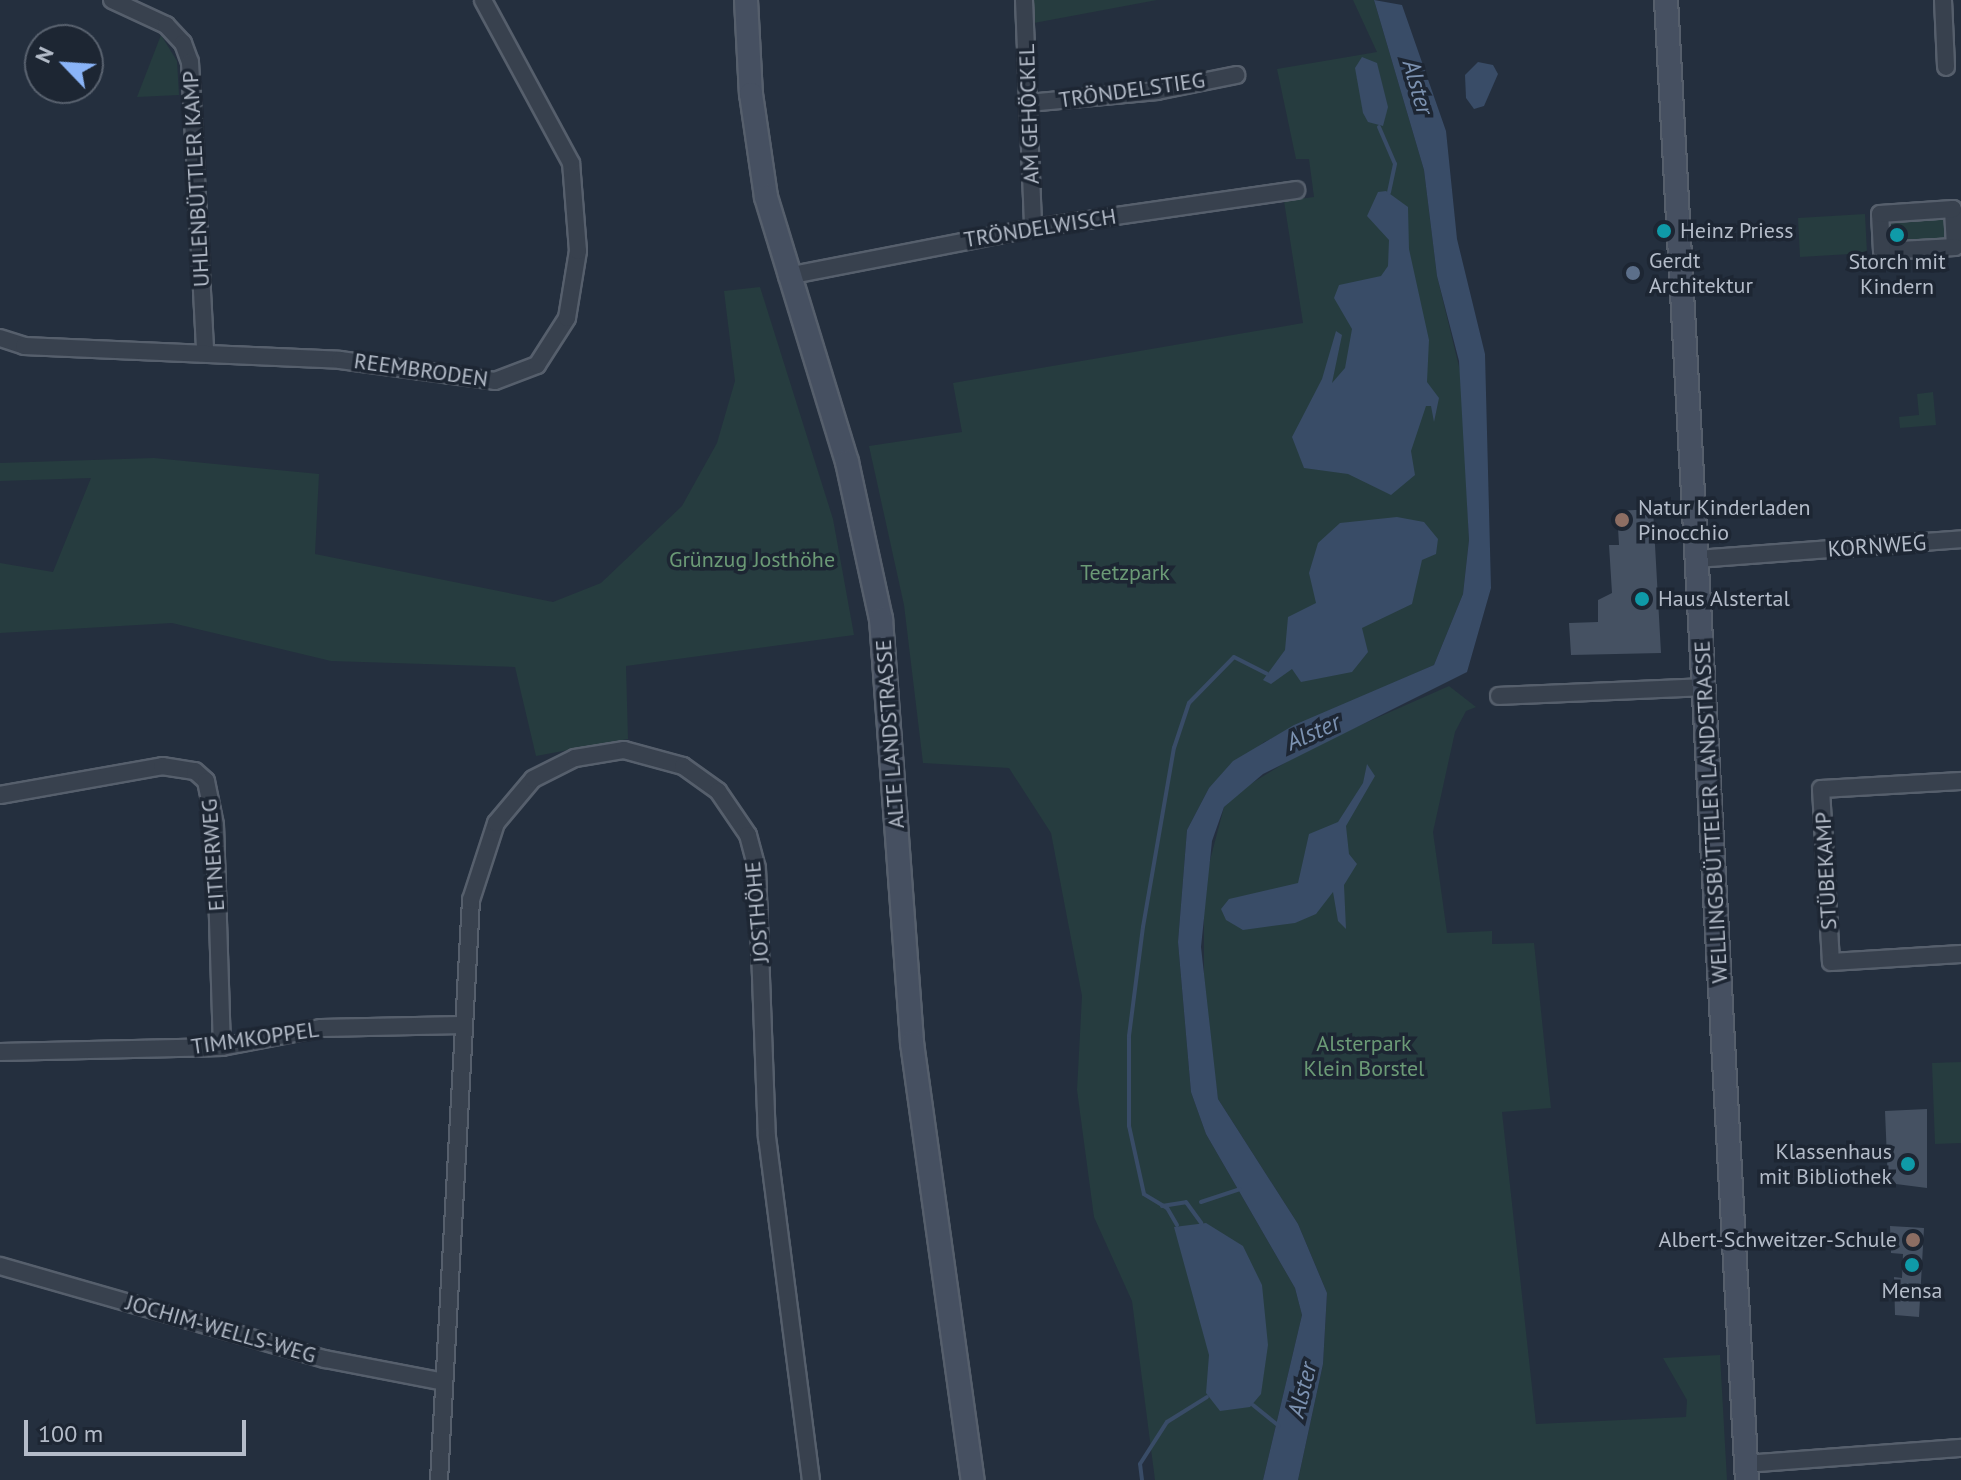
<!DOCTYPE html>
<html>
<head>
<meta charset="utf-8">
<style>
	body { margin:0 }
	#map { position:relative; width:1961px; height:1480px; overflow:hidden; background:#242f3e; font-family:"PT Sans",sans-serif }
	div>[style] { position:absolute }
	.green>* { inset:0; background:#263c3f }
	.water>* { inset:0; background:#394c67 }
	.stream>* { height:4px; margin:-2px; padding:0 2px; transform-origin:2px; border-radius:2px; background:#394c67 }
	.building>* { inset:0; background:#455162 }
	.roads { filter:drop-shadow(2px 0 #565f6c) drop-shadow(-2px 0 #565f6c) drop-shadow(0 2px #565f6c) drop-shadow(0 -2px #565f6c) }
	.minor>* { height:16px; margin:-8px; padding:0 8px; transform-origin:8px; border-radius:8px; background:#38414e }
	.secondary>* { height:22px; margin:-11px; padding:0 11px; transform-origin:11px; border-radius:11px; background:#465061 }
	.dots>* { width:22px; height:22px; translate:-50% -50%; box-sizing:border-box; border:4px solid #1d2633; border-radius:50% }
	span { translate:-50% -50%; white-space:nowrap; text-align:center; line-height:1.15; -webkit-text-stroke:7px #1d2633; paint-order:stroke }
	.street-label { font-size:22px; color:#b4bcc9 }
	.poi-label { font-size:22px; color:#b4bcc9 }
	.left { translate:0 -50%; text-align:left }
	.right { translate:-100% -50%; text-align:right }
	.park-label { font-size:22px; color:#6b9a76 }
	.water-label { font-size:24px; color:#7c92b1; font-style:italic }
	.north { position:absolute; left:24px; top:24px; width:80px; height:80px; box-sizing:border-box; background:#1d2633; border:2px solid #59626f; border-radius:50%; rotate:295deg; font-size:22px; font-weight:700; line-height:32px; text-align:center; color:#b4bcc9 }
	.north::after { content:''; display:block; margin:auto; width:28px; height:36px; background:#8ab4f8; clip-path:polygon(50% 0,100% 100%,50% 72%,0 100%) }
	.scale { position:absolute; left:24px; top:1420px; width:222px; height:36px; box-sizing:border-box; border:4px solid #b4bcc9; border-top:0; padding-left:10px; font-size:24px; line-height:28px; white-space:nowrap; color:#b4bcc9; -webkit-text-stroke:6px #1d2633; paint-order:stroke }
</style>
</head>
<body>
<div id="map">
	<div class="green">
		<i style="clip-path:polygon(1033px 0,1157px 0,1034px 23px)"></i>
		<i style="clip-path:polygon(1353px 0,1374px 0,1424px 170px,1437px 276px,1462px 379px,1469px 540px,1463px 594px,1434px 665px,1264px 742px,1209px 788px,1187px 830px,1178px 942px,1191px 1092px,1206px 1134px,1295px 1288px,1302px 1315px,1263px 1480px,1155px 1480px,1132px 1301px,1094px 1217px,1077px 1090px,1082px 996px,1051px 833px,1009px 768px,923px 763px,904px 605px,869px 446px,962px 432px,953px 383px,1303px 323px,1284px 201px,1314px 197px,1309px 159px,1296px 159px,1277px 69px,1377px 52px)"></i>
		<i style="clip-path:polygon(161px 35px,177px 61px,179px 95px,137px 97px)"></i>
		<i style="clip-path:polygon(1938px 213px,1947px 218px,1947px 240px,1889px 242px,1888px 219px)"></i>
		<i style="clip-path:polygon(1865px 214px,1867px 253px,1800px 257px,1798px 218px)"></i>
		<i style="clip-path:polygon(760px 287px,833px 519px,854px 635px,626px 666px,628px 739px,536px 756px,515px 667px,331px 661px,172px 623px,0 633px,0 563px,53px 572px,91px 478px,0 481px,0 463px,154px 458px,319px 474px,315px 554px,553px 602px,601px 583px,682px 506px,717px 443px,735px 381px,724px 291px)"></i>
		<i style="clip-path:polygon(1933px 392px,1936px 425px,1900px 428px,1899px 417px,1919px 415px,1917px 394px)"></i>
		<i style="clip-path:polygon(1449px 686px,1476px 707px,1466px 711px,1455px 732px,1433px 832px,1447px 933px,1492px 931px,1492px 944px,1534px 943px,1551px 1108px,1502px 1112px,1536px 1424px,1686px 1417px,1687px 1400px,1663px 1358px,1720px 1355px,1727px 1480px,1298px 1480px,1323px 1364px,1327px 1293px,1298px 1224px,1218px 1099px,1204px 997px,1204px 883px,1224px 807px,1239px 791px,1311px 747px)"></i>
		<i style="clip-path:polygon(1961px 1062px,1961px 1143px,1935px 1144px,1932px 1063px)"></i>
	</div>
	<div class="water">
		<i style="clip-path:polygon(1374px 0,1402px 5px,1446px 131px,1457px 239px,1485px 354px,1491px 588px,1467px 672px,1263px 774px,1224px 807px,1212px 841px,1201px 947px,1218px 1099px,1298px 1224px,1327px 1293px,1323px 1364px,1298px 1480px,1263px 1480px,1302px 1315px,1295px 1288px,1206px 1134px,1191px 1092px,1178px 942px,1187px 830px,1209px 788px,1233px 761px,1294px 725px,1434px 665px,1463px 594px,1469px 540px,1459px 361px,1437px 276px,1424px 170px)"></i>
		<i style="clip-path:polygon(1362px 57px,1377px 63px,1388px 107px,1383px 126px,1368px 122px,1363px 113px,1355px 68px)"></i>
		<i style="clip-path:polygon(1478px 62px,1493px 65px,1498px 74px,1484px 106px,1474px 109px,1466px 98px,1465px 75px)"></i>
		<i style="clip-path:polygon(1386px 191px,1408px 207px,1409px 249px,1429px 340px,1427px 382px,1439px 398px,1434px 422px,1431px 406px,1426px 406px,1411px 451px,1415px 475px,1391px 495px,1348px 474px,1304px 468px,1292px 437px,1322px 379px,1336px 331px,1342px 335px,1332px 383px,1345px 368px,1352px 329px,1334px 298px,1339px 285px,1381px 276px,1388px 266px,1389px 240px,1367px 216px,1378px 192px)"></i>
		<i style="clip-path:polygon(1397px 517px,1424px 522px,1438px 539px,1436px 554px,1422px 560px,1412px 604px,1362px 628px,1368px 652px,1352px 672px,1301px 682px,1292px 669px,1271px 684px,1263px 680px,1285px 650px,1288px 617px,1316px 603px,1309px 573px,1318px 543px,1340px 523px)"></i>
		<i style="clip-path:polygon(1367px 764px,1375px 776px,1346px 826px,1349px 854px,1357px 864px,1344px 885px,1346px 929px,1338px 921px,1333px 892px,1316px 914px,1295px 923px,1243px 930px,1226px 920px,1221px 909px,1229px 899px,1298px 883px,1309px 834px,1338px 822px,1363px 783px)"></i>
		<i style="clip-path:polygon(1206px 1223px,1243px 1246px,1262px 1285px,1268px 1345px,1261px 1394px,1250px 1407px,1220px 1411px,1206px 1393px,1209px 1355px,1174px 1227px)"></i>
	</div>
	<div class="stream">
		<i style="left:1379px;top:127px;width:40px;rotate:66.6deg"></i>
		<i style="left:1395px;top:164px;width:29px;rotate:102deg"></i>
		<i style="left:1201px;top:1202px;width:41px;rotate:-18.4deg"></i>
		<i style="left:1162px;top:1206px;width:24px;rotate:-9deg"></i>
		<i style="left:1186px;top:1202px;width:26px;rotate:54deg"></i>
		<i style="left:1177px;top:1225px;width:20px;rotate:-120deg"></i>
		<i style="left:1167px;top:1208px;width:27px;rotate:-149deg"></i>
		<i style="left:1144px;top:1194px;width:70px;rotate:-102.4deg"></i>
		<i style="left:1129px;top:1126px;width:90px;rotate:-90deg"></i>
		<i style="left:1129px;top:1036px;width:110px;rotate:-82.7deg"></i>
		<i style="left:1143px;top:927px;width:182px;rotate:-80.2deg"></i>
		<i style="left:1174px;top:748px;width:47px;rotate:-71.6deg"></i>
		<i style="left:1189px;top:703px;width:64px;rotate:-45.6deg"></i>
		<i style="left:1234px;top:657px;width:37px;rotate:27deg"></i>
		<i style="left:1253px;top:1405px;width:33px;rotate:39deg"></i>
		<i style="left:1142px;top:1480px;width:16px;rotate:-97deg"></i>
		<i style="left:1140px;top:1464px;width:50px;rotate:-57.3deg"></i>
		<i style="left:1167px;top:1422px;width:47px;rotate:-32deg"></i>
	</div>
	<div class="building">
		<i style="clip-path:polygon(1653px 509px,1661px 653px,1571px 655px,1569px 623px,1598px 622px,1598px 600px,1612px 593px,1609px 545px,1619px 545px,1617px 511px)"></i>
		<i style="clip-path:polygon(1927px 1109px,1927px 1188px,1888px 1183px,1885px 1111px)"></i>
		<i style="clip-path:polygon(1890px 1226px,1924px 1228px,1919px 1317px,1895px 1315px,1894px 1277px,1902px 1278px,1903px 1254px,1891px 1253px)"></i>
	</div>
	<div class="roads">
		<div class="minor">
			<i style="left:112px;top:0;width:60px;rotate:24.8deg"></i>
			<i style="left:166px;top:25px;width:25px;rotate:47deg"></i>
			<i style="left:183px;top:43px;width:20px;rotate:70deg"></i>
			<i style="left:190px;top:62px;width:291px;rotate:87deg"></i>
			<i style="left:1024px;top:0;width:228px;rotate:87.7deg"></i>
			<i style="left:1943px;top:0;width:67px;rotate:87.4deg"></i>
			<i style="left:1028px;top:103px;width:130px;rotate:-5.3deg"></i>
			<i style="left:1157px;top:91px;width:81px;rotate:-11.4deg"></i>
			<i style="left:1953px;top:209px;width:38px;rotate:87deg"></i>
			<i style="left:1955px;top:247px;width:73px;rotate:176.9deg"></i>
			<i style="left:1882px;top:251px;width:37px;rotate:-93deg"></i>
			<i style="left:1880px;top:214px;width:73px;rotate:-3.9deg"></i>
			<i style="left:787px;top:276px;width:251px;rotate:-11deg"></i>
			<i style="left:1033px;top:228px;width:266px;rotate:-8.2deg"></i>
			<i style="left:0;top:338px;width:25px;rotate:18deg"></i>
			<i style="left:24px;top:346px;width:316px;rotate:2.5deg"></i>
			<i style="left:340px;top:360px;width:156px;rotate:7.7deg"></i>
			<i style="left:495px;top:381px;width:45px;rotate:-20.9deg"></i>
			<i style="left:537px;top:365px;width:56px;rotate:-57.4deg"></i>
			<i style="left:567px;top:318px;width:68px;rotate:-80.7deg"></i>
			<i style="left:578px;top:251px;width:88px;rotate:-94.5deg"></i>
			<i style="left:571px;top:163px;width:185px;rotate:-118.4deg"></i>
			<i style="left:1698px;top:559px;width:264px;rotate:-4.3deg"></i>
			<i style="left:1499px;top:696px;width:206px;rotate:-2.5deg"></i>
			<i style="left:1961px;top:781px;width:140px;rotate:176.7deg"></i>
			<i style="left:1821px;top:789px;width:173px;rotate:86.7deg"></i>
			<i style="left:1831px;top:962px;width:130px;rotate:-3.5deg"></i>
			<i style="left:0;top:795px;width:165px;rotate:-10.1deg"></i>
			<i style="left:162px;top:766px;width:33px;rotate:9deg"></i>
			<i style="left:195px;top:771px;width:15px;rotate:42deg"></i>
			<i style="left:206px;top:781px;width:45px;rotate:78.4deg"></i>
			<i style="left:215px;top:825px;width:222px;rotate:88.2deg"></i>
			<i style="left:0;top:1052px;width:222px;rotate:-1.3deg"></i>
			<i style="left:222px;top:1047px;width:101px;rotate:-10.9deg"></i>
			<i style="left:321px;top:1028px;width:141px;rotate:-1.2deg"></i>
			<i style="left:0;top:1266px;width:338px;rotate:16deg"></i>
			<i style="left:325px;top:1359px;width:121px;rotate:10.9deg"></i>
			<i style="left:1746px;top:1464px;width:216px;rotate:-4.3deg"></i>
			<i style="left:439px;top:1480px;width:581px;rotate:-86.84deg"></i>
			<i style="left:471px;top:900px;width:81px;rotate:-72deg"></i>
			<i style="left:496px;top:823px;width:57px;rotate:-49.9deg"></i>
			<i style="left:533px;top:779px;width:47px;rotate:-26.6deg"></i>
			<i style="left:575px;top:758px;width:50px;rotate:-9.3deg"></i>
			<i style="left:624px;top:750px;width:61px;rotate:15.2deg"></i>
			<i style="left:683px;top:766px;width:43px;rotate:35.5deg"></i>
			<i style="left:718px;top:791px;width:53px;rotate:55.7deg"></i>
			<i style="left:748px;top:835px;width:34px;rotate:75deg"></i>
			<i style="left:757px;top:868px;width:269px;rotate:87.9deg"></i>
			<i style="left:767px;top:1137px;width:346px;rotate:82.7deg"></i>
		</div>
		<div class="secondary">
			<i style="left:746px;top:0;width:94px;rotate:87deg"></i>
			<i style="left:751px;top:94px;width:104px;rotate:81.7deg"></i>
			<i style="left:766px;top:197px;width:277px;rotate:73deg"></i>
			<i style="left:847px;top:462px;width:161px;rotate:77.8deg"></i>
			<i style="left:881px;top:619px;width:425px;rotate:85.8deg"></i>
			<i style="left:912px;top:1043px;width:441px;rotate:82.1deg"></i>
			<i style="left:1666px;top:0;width:1482px;rotate:86.87deg"></i>
		</div>
	</div>
	<div class="dots">
		<i style="left:1664px;top:231px;background:#0f9aa8"></i>
		<i style="left:1897px;top:235px;background:#0f9aa8"></i>
		<i style="left:1633px;top:273px;background:#5c6f8a"></i>
		<i style="left:1622px;top:520px;background:#8d6e63"></i>
		<i style="left:1642px;top:599px;background:#0f9aa8"></i>
		<i style="left:1908px;top:1164px;background:#0f9aa8"></i>
		<i style="left:1913px;top:1240px;background:#8d6e63"></i>
		<i style="left:1912px;top:1265px;background:#0f9aa8"></i>
	</div>
	<div class="street-label">
		<span style="left:1132px;top:90px;rotate:-8deg">TRÖNDELSTIEG</span>
		<span style="left:1029px;top:114px;rotate:-92deg">AM GEHÖCKEL</span>
		<span style="left:196px;top:179px;rotate:-93deg">UHLENBÜTTLER KAMP</span>
		<span style="left:1040px;top:228px;rotate:-9deg">TRÖNDELWISCH</span>
		<span style="left:421px;top:370px;rotate:8deg">REEMBRODEN</span>
		<span style="left:1877px;top:546px;rotate:-4deg">KORNWEG</span>
		<span style="left:890px;top:734px;rotate:-94deg">ALTE LANDSTRASSE</span>
		<span style="left:1711px;top:812px;rotate:-93deg">WELLINGSBÜTTELER LANDSTRASSE</span>
		<span style="left:213px;top:855px;rotate:-94deg">EITNERWEG</span>
		<span style="left:1826px;top:871px;rotate:-93deg">STÜBEKAMP</span>
		<span style="left:757px;top:912px;rotate:-95deg">JOSTHÖHE</span>
		<span style="left:255px;top:1038px;rotate:-8deg">TIMMKOPPEL</span>
		<span style="left:221px;top:1329px;rotate:16deg">JOCHIM-WELLS-WEG</span>
	</div>
	<div class="poi-label">
		<span class="left" style="left:1680px;top:231px">Heinz Priess</span>
		<span class="left" style="left:1649px;top:273px">Gerdt<br>Architektur</span>
		<span style="left:1897px;top:274px">Storch mit<br>Kindern</span>
		<span class="left" style="left:1638px;top:520px">Natur Kinderladen<br>Pinocchio</span>
		<span class="left" style="left:1658px;top:599px">Haus Alstertal</span>
		<span class="right" style="left:1892px;top:1164px">Klassenhaus<br>mit Bibliothek</span>
		<span class="right" style="left:1897px;top:1240px">Albert-Schweitzer-Schule</span>
		<span style="left:1912px;top:1291px">Mensa</span>
	</div>
	<div class="park-label">
		<span style="left:752px;top:560px">Grünzug Josthöhe</span>
		<span style="left:1125px;top:573px">Teetzpark</span>
		<span style="left:1364px;top:1056px">Alsterpark<br>Klein Borstel</span>
	</div>
	<div class="water-label">
		<span style="left:1418px;top:87px;rotate:74deg">Alster</span>
		<span style="left:1313px;top:732px;rotate:-24deg">Alster</span>
		<span style="left:1302px;top:1390px;rotate:-76deg">Alster</span>
	</div>
	<div class="north">N</div>
	<div class="scale">100 m</div>
</div>
</body>
</html>
